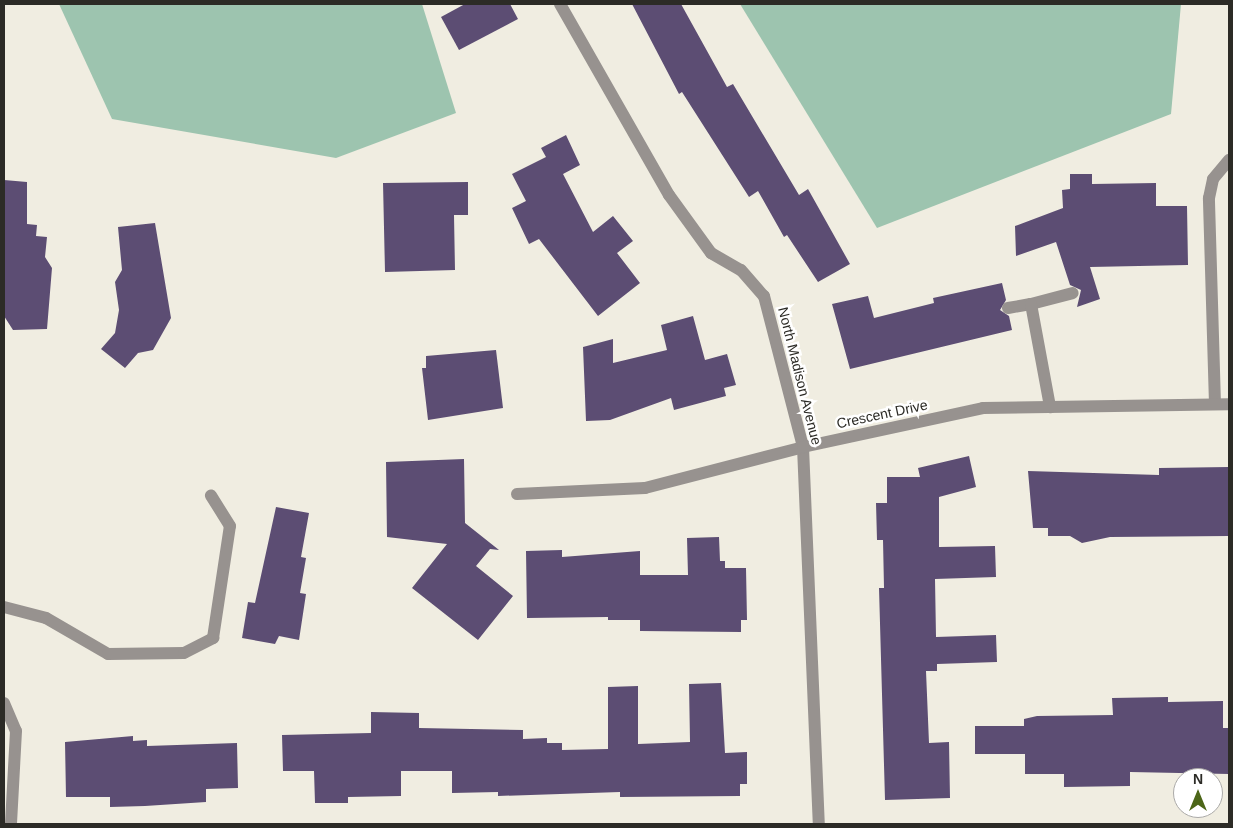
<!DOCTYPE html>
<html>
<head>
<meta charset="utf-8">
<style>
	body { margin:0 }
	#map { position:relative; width:1233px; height:828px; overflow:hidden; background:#f0ede1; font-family:Helvetica,sans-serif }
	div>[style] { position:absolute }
	.green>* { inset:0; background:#9dc4af }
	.building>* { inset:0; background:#5c4d73 }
	.service>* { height:12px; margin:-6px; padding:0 6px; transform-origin:6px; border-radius:6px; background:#97928f }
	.minor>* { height:12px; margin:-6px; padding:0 6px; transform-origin:6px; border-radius:6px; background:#97928f }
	span { translate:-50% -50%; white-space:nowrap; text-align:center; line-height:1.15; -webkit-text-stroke:5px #fff; paint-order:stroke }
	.street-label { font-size:14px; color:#2c2b26 }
	.frame { position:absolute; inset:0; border:5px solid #2c2b26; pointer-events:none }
	.north { position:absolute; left:1173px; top:768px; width:50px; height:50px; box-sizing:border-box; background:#fff; border:1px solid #abaaa8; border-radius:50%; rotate:0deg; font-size:14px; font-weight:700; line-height:20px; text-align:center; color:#2c2b26 }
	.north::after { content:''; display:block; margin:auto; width:18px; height:22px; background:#4c6618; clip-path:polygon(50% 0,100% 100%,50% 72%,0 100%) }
</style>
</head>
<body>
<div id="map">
	<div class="green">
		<i style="clip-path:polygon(59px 4px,422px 4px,456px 113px,336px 158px,112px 119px)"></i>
		<i style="clip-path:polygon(740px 4px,1181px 4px,1171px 114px,877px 228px)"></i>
	</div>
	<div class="building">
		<i style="clip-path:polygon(465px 4px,510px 4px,518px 19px,459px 50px,441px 17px)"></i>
		<i style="clip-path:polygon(632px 4px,681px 4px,727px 87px,733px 84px,799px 195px,808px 189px,850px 264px,818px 282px,787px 235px,784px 237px,758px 191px,749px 197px,682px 92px,679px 94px)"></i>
		<i style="clip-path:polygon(566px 135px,580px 165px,563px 174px,593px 232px,613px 216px,633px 241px,617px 253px,640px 283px,598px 316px,539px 239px,529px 244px,512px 208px,526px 201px,512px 174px,546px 157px,541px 148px)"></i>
		<i style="clip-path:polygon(1070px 174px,1092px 174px,1092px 184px,1156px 183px,1156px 206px,1187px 206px,1188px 265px,1090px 267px,1100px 299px,1077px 307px,1081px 290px,1070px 285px,1056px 242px,1016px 256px,1015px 226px,1063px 208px,1062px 190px,1070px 189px)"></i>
		<i style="clip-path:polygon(4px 180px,27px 182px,27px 224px,37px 225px,36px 236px,47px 237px,45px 257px,52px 268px,47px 329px,13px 330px,4px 316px)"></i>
		<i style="clip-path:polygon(468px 182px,468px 215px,454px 215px,455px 270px,385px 272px,383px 183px)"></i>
		<i style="clip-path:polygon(155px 223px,171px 318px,153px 350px,138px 353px,125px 368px,101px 349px,115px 333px,119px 310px,115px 282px,122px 270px,118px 227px)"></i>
		<i style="clip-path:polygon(1002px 283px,1006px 300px,1000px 310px,1009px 316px,1012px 330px,850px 369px,832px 304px,868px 296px,874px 318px,934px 303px,933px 298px)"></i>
		<i style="clip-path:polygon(693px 316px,705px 360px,727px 354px,736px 385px,724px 388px,726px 396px,674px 410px,671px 398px,610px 420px,586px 421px,583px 347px,613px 339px,613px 363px,667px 350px,661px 325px)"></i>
		<i style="clip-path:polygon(496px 350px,503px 408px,428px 420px,422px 368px,426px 368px,426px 356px)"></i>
		<i style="clip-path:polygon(969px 456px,976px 487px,939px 497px,939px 547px,995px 546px,996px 577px,935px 579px,936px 637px,996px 635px,997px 662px,937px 664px,937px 671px,926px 671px,929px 743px,949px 742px,950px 798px,885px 800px,879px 588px,884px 588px,883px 540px,877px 540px,876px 503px,887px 503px,887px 477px,920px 477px,918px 468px)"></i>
		<i style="clip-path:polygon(464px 459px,465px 523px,499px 550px,490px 549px,476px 566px,513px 596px,478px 640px,412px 588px,447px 544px,387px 537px,386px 462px)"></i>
		<i style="clip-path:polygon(1229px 467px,1229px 536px,1110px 537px,1082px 543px,1070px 536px,1048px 536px,1048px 528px,1033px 528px,1028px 471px,1159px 475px,1159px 468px)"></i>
		<i style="clip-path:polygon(276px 507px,309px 513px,301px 557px,306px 558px,300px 593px,306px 594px,299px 640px,279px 636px,275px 644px,242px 638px,248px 602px,255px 603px)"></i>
		<i style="clip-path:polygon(719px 537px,720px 561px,725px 561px,725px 568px,746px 568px,747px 620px,741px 620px,741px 632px,640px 631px,640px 620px,608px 620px,608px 617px,527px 618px,526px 551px,562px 550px,562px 557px,640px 551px,640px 575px,688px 575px,687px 538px)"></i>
		<i style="clip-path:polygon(721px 683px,725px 753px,747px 752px,747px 784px,740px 784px,740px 796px,620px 797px,620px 792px,498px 796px,498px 792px,452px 793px,452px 771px,401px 771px,401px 796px,348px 797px,348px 803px,315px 803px,314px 771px,283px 771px,282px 735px,371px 733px,371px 712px,419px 713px,419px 728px,523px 730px,523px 739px,547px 738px,547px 743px,562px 743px,562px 750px,608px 749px,608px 687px,638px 686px,638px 744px,690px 742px,689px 684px)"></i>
		<i style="clip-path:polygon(1168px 697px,1168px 702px,1223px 701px,1223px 728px,1229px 728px,1229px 774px,1130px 772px,1130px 786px,1064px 787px,1064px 774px,1025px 774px,1025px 754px,975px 754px,975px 726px,1024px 726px,1024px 719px,1037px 716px,1113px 715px,1112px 698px)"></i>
		<i style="clip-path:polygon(133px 736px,133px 741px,147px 740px,147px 746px,237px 743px,238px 788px,206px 789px,206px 802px,145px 806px,110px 807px,110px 797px,66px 797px,65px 742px)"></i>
	</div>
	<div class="service">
		<i style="left:1031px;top:304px;width:43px;rotate:-14.7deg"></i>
		<i style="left:1008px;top:308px;width:23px;rotate:-10deg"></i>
		<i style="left:1031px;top:304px;width:105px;rotate:79.5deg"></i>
		<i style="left:1215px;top:404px;width:206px;rotate:-91.7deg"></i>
		<i style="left:1209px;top:198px;width:19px;rotate:-78deg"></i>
		<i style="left:1213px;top:179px;width:25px;rotate:-50deg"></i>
		<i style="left:4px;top:607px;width:43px;rotate:14.7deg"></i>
		<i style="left:46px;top:618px;width:72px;rotate:30.1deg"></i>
		<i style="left:108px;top:654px;width:76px;rotate:-0.8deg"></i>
		<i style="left:184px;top:653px;width:33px;rotate:-27deg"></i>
		<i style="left:213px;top:638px;width:113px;rotate:-81.4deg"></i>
		<i style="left:230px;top:526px;width:36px;rotate:-122deg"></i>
	</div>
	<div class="minor">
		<i style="left:560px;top:4px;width:220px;rotate:60.3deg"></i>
		<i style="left:669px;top:195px;width:72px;rotate:54.1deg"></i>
		<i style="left:711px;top:253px;width:34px;rotate:30deg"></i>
		<i style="left:741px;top:270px;width:35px;rotate:49deg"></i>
		<i style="left:764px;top:296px;width:156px;rotate:75.5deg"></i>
		<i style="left:803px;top:447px;width:377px;rotate:87.6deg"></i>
		<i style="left:517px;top:494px;width:128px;rotate:-2.7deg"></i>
		<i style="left:645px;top:488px;width:163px;rotate:-14.5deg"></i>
		<i style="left:803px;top:447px;width:184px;rotate:-12.2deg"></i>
		<i style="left:983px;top:408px;width:246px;rotate:-0.9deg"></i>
		<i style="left:4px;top:703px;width:30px;rotate:67deg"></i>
		<i style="left:16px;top:731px;width:93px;rotate:93.1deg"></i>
	</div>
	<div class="street-label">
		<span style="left:800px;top:376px;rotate:76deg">North Madison Avenue</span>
		<span style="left:882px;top:414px;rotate:-12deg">Crescent Drive</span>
	</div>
	<div class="frame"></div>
	<div class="north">N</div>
</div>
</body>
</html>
